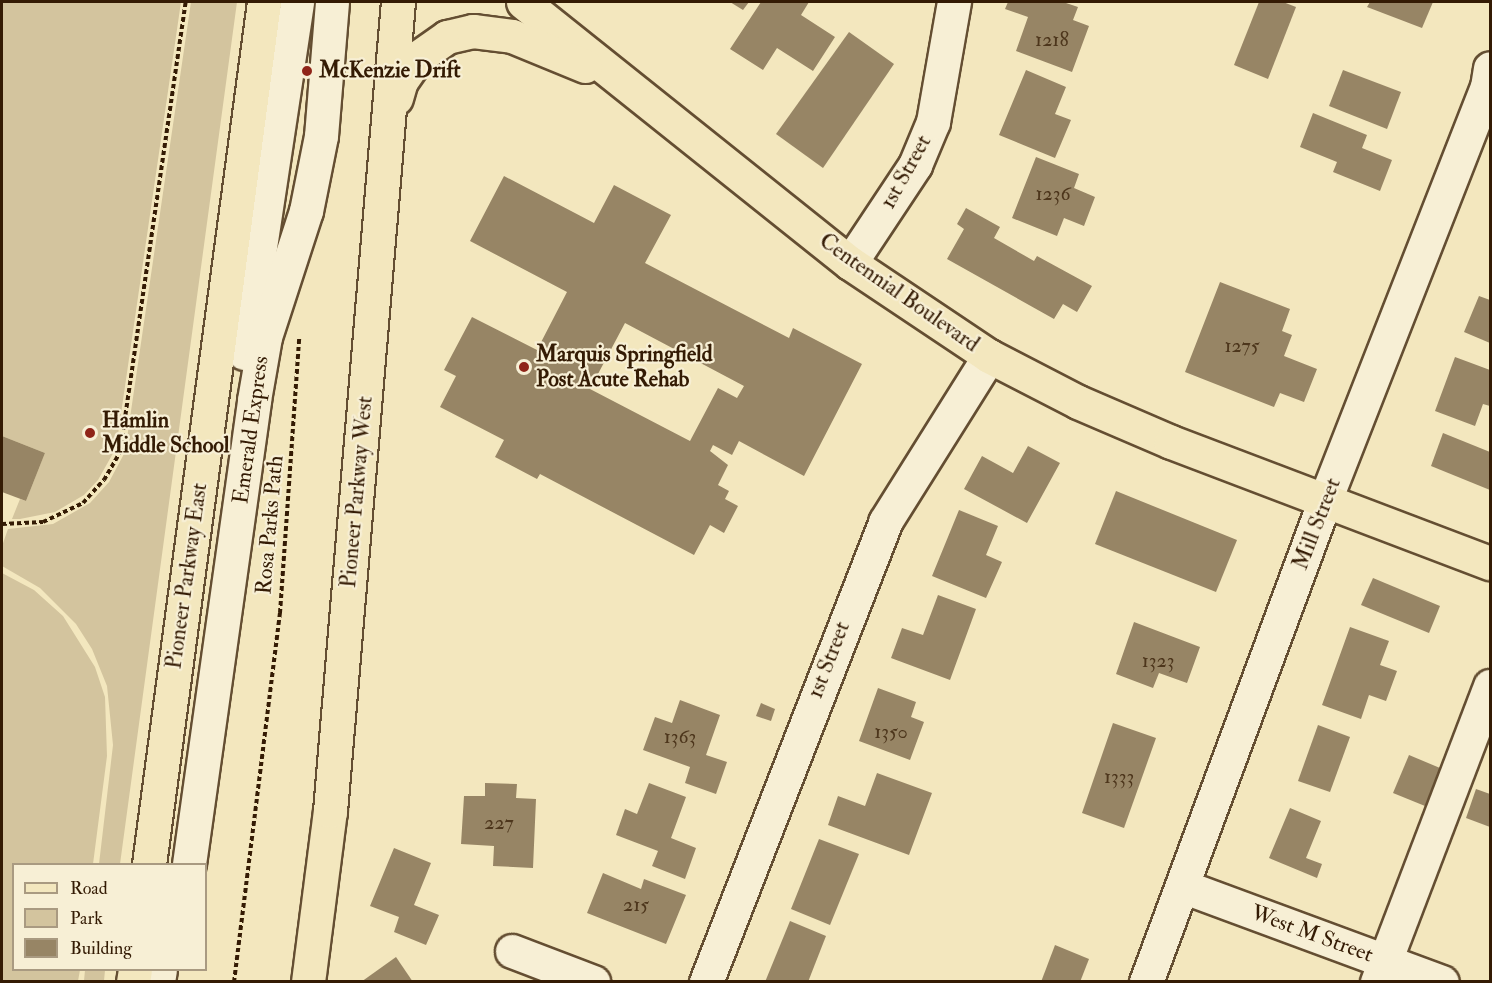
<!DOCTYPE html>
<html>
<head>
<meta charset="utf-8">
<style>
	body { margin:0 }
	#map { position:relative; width:1492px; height:983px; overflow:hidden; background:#f3e7be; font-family:"IM FELL Double Pica",serif }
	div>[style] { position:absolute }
	.green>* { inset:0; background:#d3c49e }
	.building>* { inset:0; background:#978565 }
	.path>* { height:4px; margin-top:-2px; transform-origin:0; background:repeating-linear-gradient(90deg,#341b04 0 4.5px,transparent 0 7.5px) }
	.roads { filter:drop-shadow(2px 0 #644e32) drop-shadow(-2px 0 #644e32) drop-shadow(0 2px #644e32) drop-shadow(0 -2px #644e32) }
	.minor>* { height:33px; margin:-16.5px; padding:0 16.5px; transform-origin:16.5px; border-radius:16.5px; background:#f7efd5 }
	.major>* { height:33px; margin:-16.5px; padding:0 16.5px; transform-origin:16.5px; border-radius:16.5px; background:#f3e7be }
	.dots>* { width:16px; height:16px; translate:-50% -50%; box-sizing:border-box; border:3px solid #f7efd5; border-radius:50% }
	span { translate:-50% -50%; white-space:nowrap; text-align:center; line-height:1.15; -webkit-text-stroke:4.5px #f7efd5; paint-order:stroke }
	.number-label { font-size:20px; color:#4d361c }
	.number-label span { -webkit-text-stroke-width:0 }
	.poi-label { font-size:22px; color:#341b04; font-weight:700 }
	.left { translate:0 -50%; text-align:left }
	.street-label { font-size:22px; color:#341b04 }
	.frame { position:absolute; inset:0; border:3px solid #341b04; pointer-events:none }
	.legend { position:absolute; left:12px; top:863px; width:195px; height:108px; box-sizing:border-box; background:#f7efd5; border:2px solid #a99a81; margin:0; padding:8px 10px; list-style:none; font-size:18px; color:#341b04 }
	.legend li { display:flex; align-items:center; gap:12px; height:30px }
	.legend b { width:30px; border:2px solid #a99a81 }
</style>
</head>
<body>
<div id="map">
	<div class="green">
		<i style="clip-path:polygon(2px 2px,181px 2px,116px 448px,98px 480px,84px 495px,55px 512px,20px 519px,12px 519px,20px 499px,26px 501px,45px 453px,2px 436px)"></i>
		<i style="clip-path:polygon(191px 2px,237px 2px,120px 864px,99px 864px,113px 745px,107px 686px,92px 649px,76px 624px,40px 588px,2px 566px,2px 546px,8px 529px,53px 524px,90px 503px,109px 482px,125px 452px)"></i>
		<i style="clip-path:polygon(2px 573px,34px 590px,63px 616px,95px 667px,105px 697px,107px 756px,93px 864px,14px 864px,14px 970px,80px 970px,78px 981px,2px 981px)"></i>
		<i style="clip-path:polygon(85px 970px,105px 970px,104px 981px,84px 981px)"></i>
	</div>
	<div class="building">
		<i style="clip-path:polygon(307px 2px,323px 2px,319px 35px,304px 33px)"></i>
		<i style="clip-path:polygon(730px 2px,749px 2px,743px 10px)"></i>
		<i style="clip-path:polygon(761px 2px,809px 2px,801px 15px,835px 37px,813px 71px,777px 48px,763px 70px,730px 49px)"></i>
		<i style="clip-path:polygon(1008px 2px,1063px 2px,1078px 7px,1073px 20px,1089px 26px,1072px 72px,1016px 51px,1028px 17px,1005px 9px)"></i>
		<i style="clip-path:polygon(1259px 2px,1283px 2px,1296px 7px,1268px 79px,1234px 65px)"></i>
		<i style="clip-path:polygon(1370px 2px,1433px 2px,1422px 28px,1367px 7px)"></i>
		<i style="clip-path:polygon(849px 32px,894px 64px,823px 168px,776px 134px)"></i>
		<i style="clip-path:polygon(1026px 70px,1066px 87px,1055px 114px,1071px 120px,1055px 158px,999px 135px)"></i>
		<i style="clip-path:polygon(1343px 70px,1401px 92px,1387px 129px,1329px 106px)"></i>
		<i style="clip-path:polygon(1313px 113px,1367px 135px,1362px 148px,1392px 160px,1380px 191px,1333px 172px,1337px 162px,1300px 147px)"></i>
		<i style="clip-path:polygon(1036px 157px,1079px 174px,1074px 188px,1095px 197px,1084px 226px,1064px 218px,1057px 236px,1012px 218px)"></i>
		<i style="clip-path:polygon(evenodd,504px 176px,594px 223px,614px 185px,671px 215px,645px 263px,789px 338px,793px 328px,862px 364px,804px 476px,739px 441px,732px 455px,713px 445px,710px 451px,728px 465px,718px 485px,729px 491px,725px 499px,738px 506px,724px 533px,710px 525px,694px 555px,540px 474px,537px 479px,495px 457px,504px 440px,440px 407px,456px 376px,444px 370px,472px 317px,537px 350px,567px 292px,470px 241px,504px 176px,625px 323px,744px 386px,737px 398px,718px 388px,690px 441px,590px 389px,625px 323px)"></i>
		<i style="clip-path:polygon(966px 208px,1000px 227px,994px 238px,1034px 261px,1037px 256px,1092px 286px,1077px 312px,1063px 304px,1054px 319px,947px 259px,964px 229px,957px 224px)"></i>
		<i style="clip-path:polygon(1220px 282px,1290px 309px,1282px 331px,1292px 335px,1284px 356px,1317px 369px,1304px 402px,1280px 393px,1274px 407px,1185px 372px)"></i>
		<i style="clip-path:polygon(1479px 296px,1490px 300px,1490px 343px,1464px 332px)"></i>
		<i style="clip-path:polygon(1455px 357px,1490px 370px,1490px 406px,1483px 404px,1475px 426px,1435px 411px)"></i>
		<i style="clip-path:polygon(1443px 433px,1490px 452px,1490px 490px,1431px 466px)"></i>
		<i style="clip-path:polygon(2px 436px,45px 453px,26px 501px,2px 492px)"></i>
		<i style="clip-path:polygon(1028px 446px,1060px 463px,1027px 523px,964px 489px,982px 456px,1013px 473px)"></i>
		<i style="clip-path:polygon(1116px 491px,1237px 540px,1216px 592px,1095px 544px)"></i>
		<i style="clip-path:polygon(959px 510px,998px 526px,986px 555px,1002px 562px,986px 598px,932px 576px)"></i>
		<i style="clip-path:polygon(1373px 578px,1440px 606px,1429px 633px,1361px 605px)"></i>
		<i style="clip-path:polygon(938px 595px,976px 609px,950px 680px,891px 658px,902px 628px,923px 635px)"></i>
		<i style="clip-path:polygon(1134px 622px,1200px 647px,1187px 683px,1159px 673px,1153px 688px,1116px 674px)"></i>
		<i style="clip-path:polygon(1350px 627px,1389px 641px,1380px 665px,1397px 671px,1386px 701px,1369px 695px,1361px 719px,1322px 705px)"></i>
		<i style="clip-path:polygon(878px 688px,916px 702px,911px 717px,924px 722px,910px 760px,859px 741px)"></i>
		<i style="clip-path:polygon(680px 700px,720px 715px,706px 755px,727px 762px,716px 794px,685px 783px,690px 767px,643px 750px,655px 717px,672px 723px)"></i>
		<i style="clip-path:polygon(761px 703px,775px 709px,771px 721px,756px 716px)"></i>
		<i style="clip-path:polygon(1113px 723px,1156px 738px,1124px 828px,1082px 813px)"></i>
		<i style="clip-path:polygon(1318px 725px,1350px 737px,1330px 792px,1298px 781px)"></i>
		<i style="clip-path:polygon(1409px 755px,1440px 768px,1425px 806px,1393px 793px)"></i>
		<i style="clip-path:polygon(877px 773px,932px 793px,909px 855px,828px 825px,838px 796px,865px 806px)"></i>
		<i style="clip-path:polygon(485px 783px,517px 784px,516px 798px,536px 799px,533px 868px,493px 866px,494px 846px,461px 844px,464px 796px,485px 796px)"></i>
		<i style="clip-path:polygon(649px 783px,686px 797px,671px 838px,696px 848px,685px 879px,652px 866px,658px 851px,616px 835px,625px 809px,637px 814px)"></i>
		<i style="clip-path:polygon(1476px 789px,1490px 794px,1490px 827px,1466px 818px)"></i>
		<i style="clip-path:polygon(1290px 808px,1321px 821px,1306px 858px,1322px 864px,1317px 878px,1269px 858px)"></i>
		<i style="clip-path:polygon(819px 839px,859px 854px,830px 925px,791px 909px)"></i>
		<i style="clip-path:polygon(394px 848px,431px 863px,414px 905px,439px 915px,426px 945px,394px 932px,399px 917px,370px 906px)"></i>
		<i style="clip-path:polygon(603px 873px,641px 889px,644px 879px,686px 895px,666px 944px,587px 913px)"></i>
		<i style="clip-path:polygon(790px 921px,826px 936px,808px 982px,765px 982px)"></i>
		<i style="clip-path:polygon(1055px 945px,1089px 959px,1080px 982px,1041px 982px)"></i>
		<i style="clip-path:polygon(396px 957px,413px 982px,361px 982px)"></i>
	</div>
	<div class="path">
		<i style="left:2px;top:524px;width:41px;rotate:-2.8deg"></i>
		<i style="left:43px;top:522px;width:44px;rotate:-25.4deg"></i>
		<i style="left:83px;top:503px;width:31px;rotate:-48deg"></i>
		<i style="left:104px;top:480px;width:32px;rotate:-60deg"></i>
		<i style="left:120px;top:452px;width:455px;rotate:-81.7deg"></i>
		<i style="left:234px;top:982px;width:372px;rotate:-82.9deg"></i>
		<i style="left:280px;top:613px;width:275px;rotate:-86deg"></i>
	</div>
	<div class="roads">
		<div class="minor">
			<i style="left:850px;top:263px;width:118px;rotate:-56.4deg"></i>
			<i style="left:915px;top:165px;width:47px;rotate:-67.3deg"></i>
			<i style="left:933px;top:122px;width:122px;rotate:-80.1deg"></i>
			<i style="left:244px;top:353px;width:355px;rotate:-81.4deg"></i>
			<i style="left:189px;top:864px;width:469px;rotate:-82deg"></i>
			<i style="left:254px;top:400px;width:64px;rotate:-80.1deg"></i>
			<i style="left:265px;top:337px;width:133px;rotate:-72deg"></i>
			<i style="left:306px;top:211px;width:76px;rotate:-78.7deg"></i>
			<i style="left:321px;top:136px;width:134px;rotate:-85.3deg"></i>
			<i style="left:1182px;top:886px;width:277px;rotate:20.3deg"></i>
			<i style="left:512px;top:951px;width:87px;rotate:20.9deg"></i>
			<i style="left:158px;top:982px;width:12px;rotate:-81deg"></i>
			<i style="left:706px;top:982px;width:494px;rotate:-68.7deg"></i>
			<i style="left:885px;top:522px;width:196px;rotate:-57.9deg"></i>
			<i style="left:1146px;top:982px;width:514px;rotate:-69.63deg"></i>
			<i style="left:1325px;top:500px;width:444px;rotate:-68.6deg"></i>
			<i style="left:1487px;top:87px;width:19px;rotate:-81deg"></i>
			<i style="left:1377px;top:982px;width:317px;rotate:-69.1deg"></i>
		</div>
		<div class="major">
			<i style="left:523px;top:2px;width:418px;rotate:38.6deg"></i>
			<i style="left:850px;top:263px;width:167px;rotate:33.8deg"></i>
			<i style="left:989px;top:356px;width:100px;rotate:27.3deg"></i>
			<i style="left:1078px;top:402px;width:101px;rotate:23.3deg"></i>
			<i style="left:1171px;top:442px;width:341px;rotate:20.8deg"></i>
			<i style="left:396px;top:98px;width:18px;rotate:-74deg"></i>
			<i style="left:401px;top:81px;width:28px;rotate:-55deg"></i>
			<i style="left:417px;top:58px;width:37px;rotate:-35deg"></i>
			<i style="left:447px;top:37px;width:27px;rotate:-13deg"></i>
			<i style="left:473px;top:31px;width:39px;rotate:7deg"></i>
			<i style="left:512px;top:36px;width:79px;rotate:22.3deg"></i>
			<i style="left:149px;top:864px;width:870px;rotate:-82.4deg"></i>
			<i style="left:133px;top:982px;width:12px;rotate:-81deg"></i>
			<i style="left:308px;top:982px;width:172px;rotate:-82.7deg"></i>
			<i style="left:330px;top:811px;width:812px;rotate:-85.2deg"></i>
		</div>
	</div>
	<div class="dots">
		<i style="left:307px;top:71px;background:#8f2418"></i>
		<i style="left:524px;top:367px;background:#8f2418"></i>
		<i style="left:90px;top:433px;background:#8f2418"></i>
	</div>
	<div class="number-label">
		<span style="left:1052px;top:39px">1218</span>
		<span style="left:1053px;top:193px">1236</span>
		<span style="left:1242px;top:345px">1275</span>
		<span style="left:1158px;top:660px">1323</span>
		<span style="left:891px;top:731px">1350</span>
		<span style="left:680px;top:736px">1363</span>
		<span style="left:1119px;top:776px">1333</span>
		<span style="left:499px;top:822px">227</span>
		<span style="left:636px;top:904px">215</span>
	</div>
	<div class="poi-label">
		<span class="left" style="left:319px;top:71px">McKenzie Drift</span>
		<span class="left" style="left:536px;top:367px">Marquis Springfield<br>Post Acute Rehab</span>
		<span class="left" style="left:102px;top:433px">Hamlin<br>Middle School</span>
	</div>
	<div class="street-label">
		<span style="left:906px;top:172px;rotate:-61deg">1st Street</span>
		<span style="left:899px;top:293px;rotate:35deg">Centennial Boulevard</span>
		<span style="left:251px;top:430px;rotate:-82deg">Emerald Express</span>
		<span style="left:357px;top:492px;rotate:-85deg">Pioneer Parkway West</span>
		<span style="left:1317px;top:524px;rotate:-69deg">Mill Street</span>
		<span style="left:270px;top:525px;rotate:-85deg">Rosa Parks Path</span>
		<span style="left:187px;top:576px;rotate:-82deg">Pioneer Parkway East</span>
		<span style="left:829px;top:660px;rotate:-69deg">1st Street</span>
		<span style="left:1312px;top:934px;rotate:20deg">West M Street</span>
	</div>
	<div class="frame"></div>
	<ul class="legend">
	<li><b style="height:8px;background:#f3e7be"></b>Road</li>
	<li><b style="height:16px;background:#d3c49e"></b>Park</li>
	<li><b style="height:16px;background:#978565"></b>Building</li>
	</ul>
</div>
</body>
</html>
